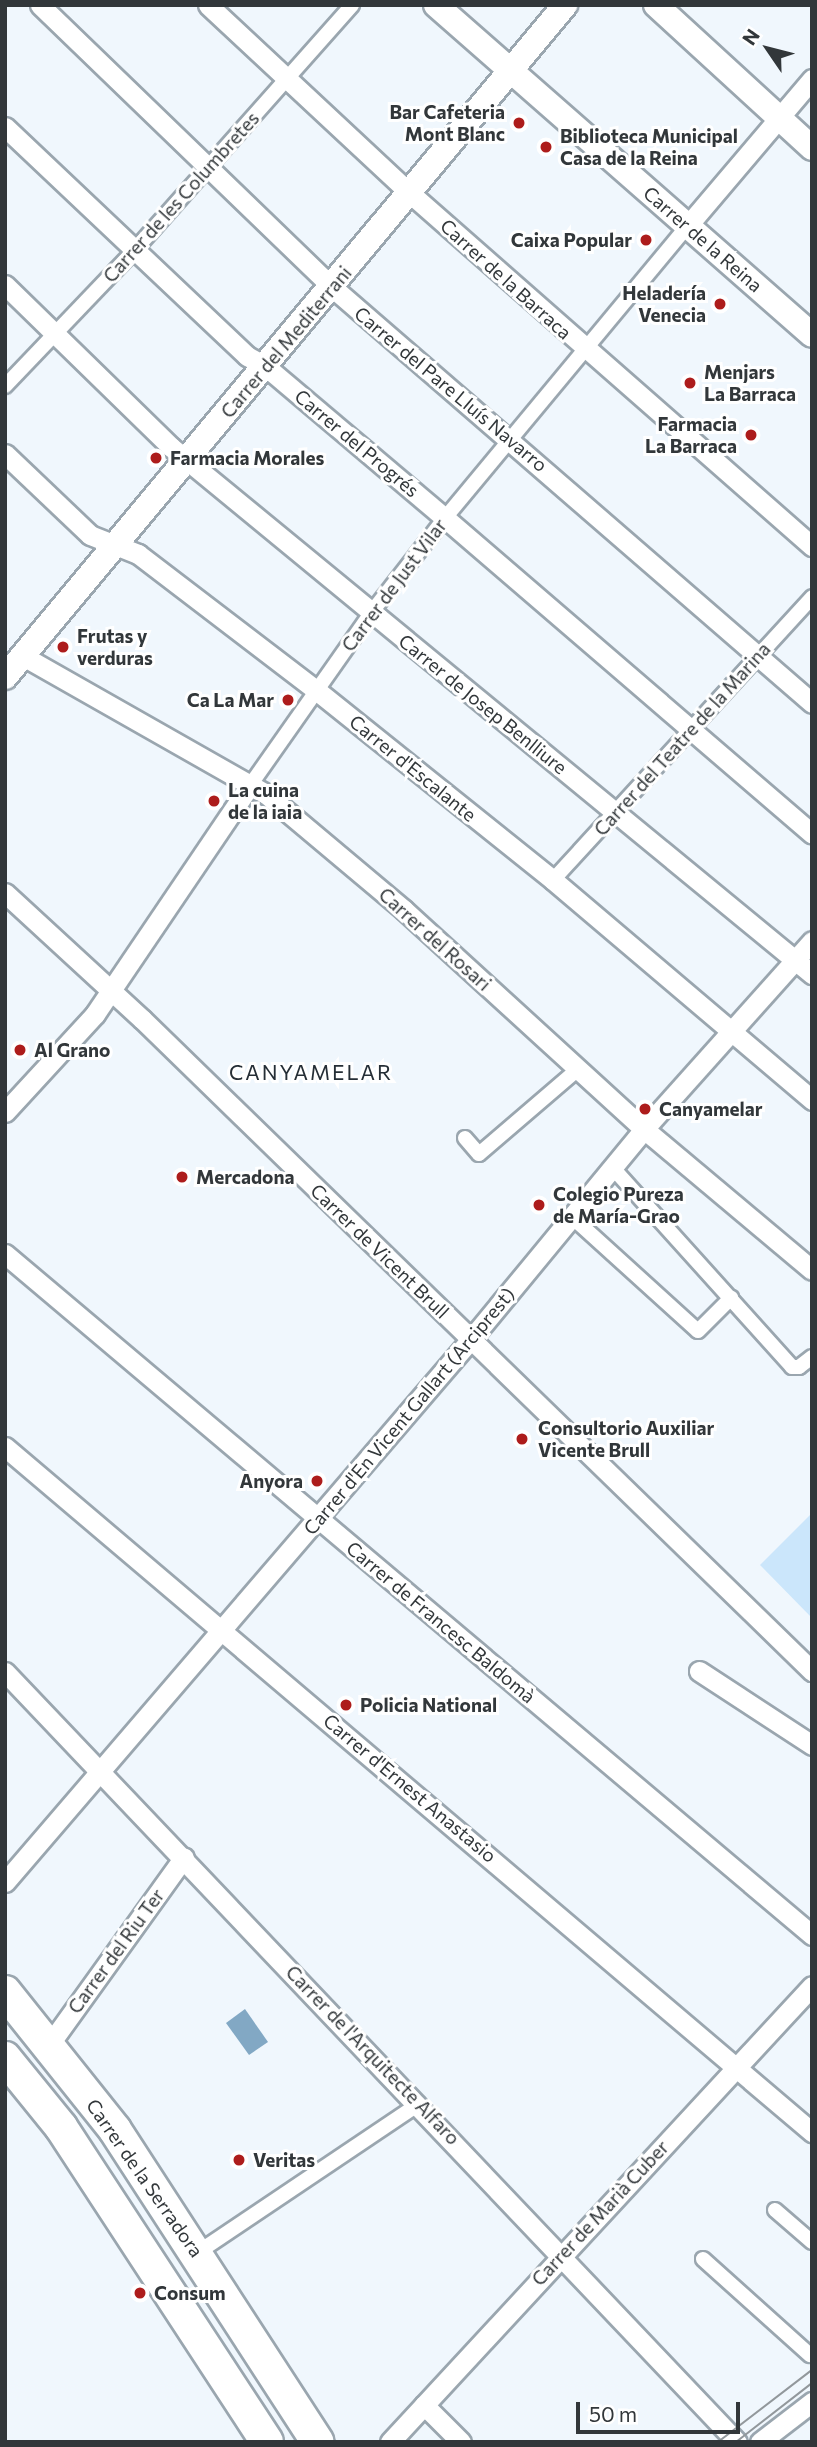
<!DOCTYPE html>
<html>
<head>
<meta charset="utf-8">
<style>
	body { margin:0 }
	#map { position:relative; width:817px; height:2447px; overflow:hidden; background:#f0f7fd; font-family:Commissioner,sans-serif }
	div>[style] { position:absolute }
	.green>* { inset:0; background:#cbe6fb }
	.water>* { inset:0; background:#82a8c4 }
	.roads { filter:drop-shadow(2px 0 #9aa6af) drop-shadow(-2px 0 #9aa6af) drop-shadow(0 2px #9aa6af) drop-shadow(0 -2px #9aa6af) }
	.pedestrian>* { height:14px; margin:-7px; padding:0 7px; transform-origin:7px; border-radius:7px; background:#fff }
	.minor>* { height:19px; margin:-9.5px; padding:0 9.5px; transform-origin:9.5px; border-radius:9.5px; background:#fff }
	.tertiary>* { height:24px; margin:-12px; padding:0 12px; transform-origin:12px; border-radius:12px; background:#fff }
	.primary>* { height:32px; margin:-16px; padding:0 16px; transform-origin:16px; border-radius:16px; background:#fff }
	.tram>* { height:2px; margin:-1px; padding:0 1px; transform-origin:1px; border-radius:1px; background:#92989c }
	.dots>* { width:19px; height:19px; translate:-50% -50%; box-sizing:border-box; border:4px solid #fff; border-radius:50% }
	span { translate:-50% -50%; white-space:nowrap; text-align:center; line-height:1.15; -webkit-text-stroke:6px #fff; paint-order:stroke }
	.poi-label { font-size:19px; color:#32373a; font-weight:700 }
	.right { translate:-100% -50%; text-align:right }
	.left { translate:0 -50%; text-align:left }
	.street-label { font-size:19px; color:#32373a }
	.neighbourhood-label { font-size:21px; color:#252e36; letter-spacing:2px }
	.frame { position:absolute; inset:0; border:7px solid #32373a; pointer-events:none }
	.north { position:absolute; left:733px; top:14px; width:70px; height:70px; -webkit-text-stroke:5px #fff; paint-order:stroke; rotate:305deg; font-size:19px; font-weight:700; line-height:28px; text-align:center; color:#32373a }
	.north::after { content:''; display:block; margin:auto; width:24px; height:32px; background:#32373a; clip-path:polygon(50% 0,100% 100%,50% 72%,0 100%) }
	.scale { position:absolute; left:576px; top:2402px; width:164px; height:32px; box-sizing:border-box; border:4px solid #32373a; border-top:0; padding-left:9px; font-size:21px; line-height:24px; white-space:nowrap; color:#32373a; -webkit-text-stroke:5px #fff; paint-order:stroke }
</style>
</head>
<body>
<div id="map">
	<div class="green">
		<i style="clip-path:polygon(812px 1513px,812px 1618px,760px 1565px)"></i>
	</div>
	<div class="water">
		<i style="clip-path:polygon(245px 2009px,268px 2042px,249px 2055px,226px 2023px)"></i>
	</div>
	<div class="roads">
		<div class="pedestrian">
			<i style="left:5px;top:386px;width:185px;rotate:-46.3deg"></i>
			<i style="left:133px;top:252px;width:330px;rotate:-48.4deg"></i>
			<i style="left:251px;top:784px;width:209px;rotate:-54.9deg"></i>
			<i style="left:371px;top:613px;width:120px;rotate:-52.1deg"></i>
			<i style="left:445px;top:518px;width:382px;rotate:-50.3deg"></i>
			<i style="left:553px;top:880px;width:384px;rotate:-47.5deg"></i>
			<i style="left:465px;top:1138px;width:21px;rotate:49deg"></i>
			<i style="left:479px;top:1154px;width:129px;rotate:-40.6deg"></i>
			<i style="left:612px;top:1167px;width:269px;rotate:48deg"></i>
			<i style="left:792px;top:1367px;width:7px"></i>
			<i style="left:799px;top:1367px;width:16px;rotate:-38deg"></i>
			<i style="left:571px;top:1216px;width:171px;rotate:42.2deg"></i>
			<i style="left:698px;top:1331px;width:47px;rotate:-45deg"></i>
			<i style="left:775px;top:2210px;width:49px;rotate:40.9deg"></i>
			<i style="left:197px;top:2253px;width:267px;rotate:-33.9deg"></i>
			<i style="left:703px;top:2259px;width:144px;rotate:41.9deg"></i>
		</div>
		<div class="minor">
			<i style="left:40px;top:5px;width:406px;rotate:44deg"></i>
			<i style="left:332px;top:287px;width:635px;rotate:40.91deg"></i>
			<i style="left:208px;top:5px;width:277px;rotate:43deg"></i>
			<i style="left:411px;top:194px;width:534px;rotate:41.28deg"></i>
			<i style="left:5px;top:127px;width:333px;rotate:43.4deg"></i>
			<i style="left:247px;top:356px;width:21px;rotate:29deg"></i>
			<i style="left:265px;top:366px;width:236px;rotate:40.2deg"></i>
			<i style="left:445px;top:518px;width:484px;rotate:40.7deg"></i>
			<i style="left:689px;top:224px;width:190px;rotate:-49.7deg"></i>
			<i style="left:5px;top:285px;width:232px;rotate:44.3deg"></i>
			<i style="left:171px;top:447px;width:830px;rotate:39.43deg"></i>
			<i style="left:5px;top:454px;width:117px;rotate:43.6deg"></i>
			<i style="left:90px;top:535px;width:52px;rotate:21.6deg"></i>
			<i style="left:138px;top:554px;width:224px;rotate:37.4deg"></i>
			<i style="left:316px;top:690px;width:304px;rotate:38.7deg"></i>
			<i style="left:553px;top:880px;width:340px;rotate:40.3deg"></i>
			<i style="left:23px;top:656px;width:279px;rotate:29.6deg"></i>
			<i style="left:266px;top:794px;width:180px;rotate:40deg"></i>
			<i style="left:404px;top:910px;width:325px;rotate:42.4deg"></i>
			<i style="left:644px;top:1129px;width:219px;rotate:40deg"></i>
			<i style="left:5px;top:893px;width:186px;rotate:42.6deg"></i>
			<i style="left:142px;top:1019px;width:935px;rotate:44.22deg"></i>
			<i style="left:5px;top:1112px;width:133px;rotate:-47.4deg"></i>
			<i style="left:95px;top:1014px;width:278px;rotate:-55.9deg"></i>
			<i style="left:5px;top:1254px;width:1056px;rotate:40.16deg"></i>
			<i style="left:5px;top:1447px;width:1059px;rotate:40.33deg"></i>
			<i style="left:699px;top:1671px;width:135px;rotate:33.2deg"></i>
			<i style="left:5px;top:1672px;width:1062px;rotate:46.45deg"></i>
			<i style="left:5px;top:1882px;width:716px;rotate:-49.36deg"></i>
			<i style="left:471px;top:1339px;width:272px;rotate:-50.5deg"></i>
			<i style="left:644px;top:1129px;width:252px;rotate:-48.2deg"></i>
			<i style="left:49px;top:2045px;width:231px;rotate:-54.3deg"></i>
			<i style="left:424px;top:2405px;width:52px;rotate:45deg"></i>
			<i style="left:390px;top:2442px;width:621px;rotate:-47.22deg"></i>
			<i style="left:760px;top:2442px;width:66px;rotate:-37.6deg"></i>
		</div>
		<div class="tertiary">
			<i style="left:436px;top:5px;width:500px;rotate:41.27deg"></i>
			<i style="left:656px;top:5px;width:212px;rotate:42.5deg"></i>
			<i style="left:5px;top:677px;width:875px;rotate:-50.19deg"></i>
		</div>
		<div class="primary">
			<i style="left:5px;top:1992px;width:176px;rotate:51.4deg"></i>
			<i style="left:115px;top:2130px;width:372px;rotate:57deg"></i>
			<i style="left:5px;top:2058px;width:89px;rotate:50.9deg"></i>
			<i style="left:61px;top:2127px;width:376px;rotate:56.8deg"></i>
		</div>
	</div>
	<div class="tram">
		<i style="left:718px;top:2442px;width:118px;rotate:-37.5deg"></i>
		<i style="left:736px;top:2442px;width:96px;rotate:-37.8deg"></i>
	</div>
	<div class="dots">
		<i style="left:519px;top:123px;background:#ad1c1b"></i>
		<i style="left:546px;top:147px;background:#ad1c1b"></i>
		<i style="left:646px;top:240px;background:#ad1c1b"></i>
		<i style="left:720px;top:304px;background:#ad1c1b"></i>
		<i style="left:690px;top:383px;background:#ad1c1b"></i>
		<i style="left:751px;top:435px;background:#ad1c1b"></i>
		<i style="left:156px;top:458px;background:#ad1c1b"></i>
		<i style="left:63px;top:647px;background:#ad1c1b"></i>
		<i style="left:288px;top:700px;background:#ad1c1b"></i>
		<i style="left:214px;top:801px;background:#ad1c1b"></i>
		<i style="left:20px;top:1050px;background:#ad1c1b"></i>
		<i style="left:645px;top:1109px;background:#ad1c1b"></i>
		<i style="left:182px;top:1177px;background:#ad1c1b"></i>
		<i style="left:539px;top:1205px;background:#ad1c1b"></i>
		<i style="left:522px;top:1439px;background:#ad1c1b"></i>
		<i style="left:317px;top:1481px;background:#ad1c1b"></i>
		<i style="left:346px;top:1705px;background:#ad1c1b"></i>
		<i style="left:239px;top:2160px;background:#ad1c1b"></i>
		<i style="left:140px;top:2293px;background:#ad1c1b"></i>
	</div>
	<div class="poi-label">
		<span class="right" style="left:505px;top:123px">Bar Cafeteria<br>Mont Blanc</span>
		<span class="left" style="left:560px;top:147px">Biblioteca Municipal<br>Casa de la Reina</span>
		<span class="right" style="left:632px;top:240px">Caixa Popular</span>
		<span class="right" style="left:706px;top:304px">Heladería<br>Venecia</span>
		<span class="left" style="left:704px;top:383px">Menjars<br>La Barraca</span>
		<span class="right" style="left:737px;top:435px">Farmacia<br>La Barraca</span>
		<span class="left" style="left:170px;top:458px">Farmacia Morales</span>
		<span class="left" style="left:77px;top:647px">Frutas y<br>verduras</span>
		<span class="right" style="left:274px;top:700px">Ca La Mar</span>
		<span class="left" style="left:228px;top:801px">La cuina<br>de la iaia</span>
		<span class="left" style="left:34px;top:1050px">Al Grano</span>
		<span class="left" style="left:659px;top:1109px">Canyamelar</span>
		<span class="left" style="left:196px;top:1177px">Mercadona</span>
		<span class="left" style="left:553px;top:1205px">Colegio Pureza<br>de María-Grao</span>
		<span class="left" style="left:538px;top:1439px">Consultorio Auxiliar<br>Vicente Brull</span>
		<span class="right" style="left:303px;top:1481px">Anyora</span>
		<span class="left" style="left:360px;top:1705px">Policia National</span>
		<span class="left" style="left:253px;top:2160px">Veritas</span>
		<span class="left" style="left:154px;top:2293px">Consum</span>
	</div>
	<div class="street-label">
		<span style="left:181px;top:197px;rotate:-48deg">Carrer de les Columbretes</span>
		<span style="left:703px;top:239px;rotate:41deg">Carrer de la Reina</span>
		<span style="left:506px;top:279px;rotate:42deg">Carrer de la Barraca</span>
		<span style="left:286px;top:342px;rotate:-50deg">Carrer del Mediterrani</span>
		<span style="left:451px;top:389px;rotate:40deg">Carrer del Pare Lluís Navarro</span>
		<span style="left:357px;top:443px;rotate:40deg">Carrer del Progrés</span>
		<span style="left:394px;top:585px;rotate:-53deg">Carrer de Just Vilar</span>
		<span style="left:483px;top:704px;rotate:39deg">Carrer de Josep Benlliure</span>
		<span style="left:682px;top:739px;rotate:-48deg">Carrer del Teatre de la Marina</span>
		<span style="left:413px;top:768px;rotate:39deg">Carrer d'Escalante</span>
		<span style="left:435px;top:939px;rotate:42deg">Carrer del Rosari</span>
		<span style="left:380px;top:1251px;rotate:44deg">Carrer de Vicent Brull</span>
		<span style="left:409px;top:1411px;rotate:-50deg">Carrer d'En Vicent Gallart (Arciprest)</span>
		<span style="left:441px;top:1622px;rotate:40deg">Carrer de Francesc Baldomà</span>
		<span style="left:410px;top:1788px;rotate:40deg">Carrer d'Ernest Anastasio</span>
		<span style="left:116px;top:1951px;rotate:-54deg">Carrer del Riu Ter</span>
		<span style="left:373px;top:2055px;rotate:46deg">Carrer de l'Arquitecte Alfaro</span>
		<span style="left:145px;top:2178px;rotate:55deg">Carrer de la Serradora</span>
		<span style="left:600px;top:2213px;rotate:-47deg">Carrer de Marià Cuber</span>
	</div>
	<div class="neighbourhood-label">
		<span style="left:311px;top:1072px">CANYAMELAR</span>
	</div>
	<div class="frame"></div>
	<div class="north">N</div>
	<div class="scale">50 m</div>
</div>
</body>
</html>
